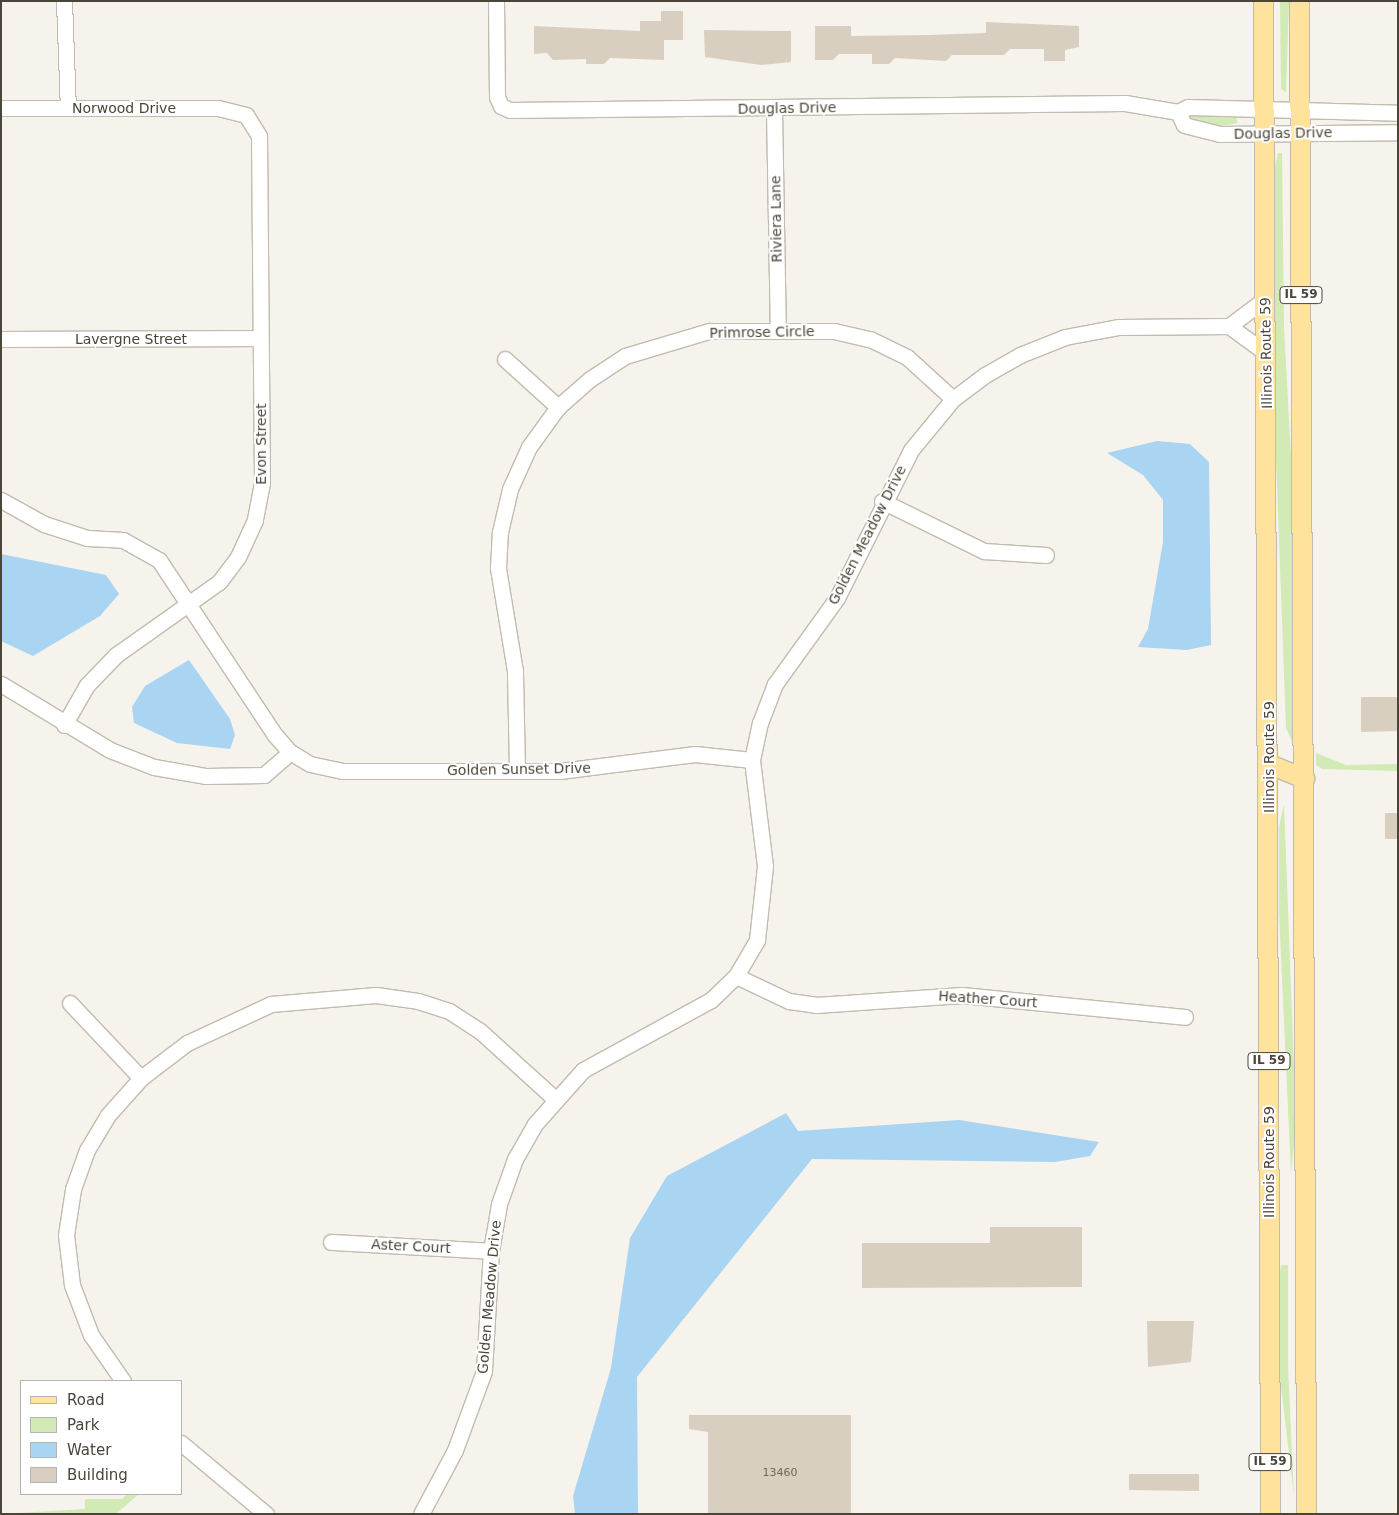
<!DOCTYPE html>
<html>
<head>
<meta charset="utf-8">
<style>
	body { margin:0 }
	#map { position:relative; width:1399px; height:1515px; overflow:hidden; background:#f6f3ec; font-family:"DejaVu Sans",sans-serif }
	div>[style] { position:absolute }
	.green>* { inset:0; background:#d2eab5 }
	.water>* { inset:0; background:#a9d4f2 }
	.building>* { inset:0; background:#d8cfc1 }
	.roads { filter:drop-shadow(1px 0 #c2bbae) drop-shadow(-1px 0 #c2bbae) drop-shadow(0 1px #c2bbae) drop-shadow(0 -1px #c2bbae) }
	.minor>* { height:15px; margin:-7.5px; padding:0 7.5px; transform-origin:7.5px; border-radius:7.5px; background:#fff }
	.major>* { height:19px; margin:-9.5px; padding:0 9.5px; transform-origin:9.5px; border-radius:9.5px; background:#ffe39c }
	span { translate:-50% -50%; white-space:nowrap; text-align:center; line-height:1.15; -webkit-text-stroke:4px #fff; paint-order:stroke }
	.number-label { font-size:11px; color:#6e675b }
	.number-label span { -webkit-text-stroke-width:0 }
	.shield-label span { padding:1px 4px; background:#fff; border:1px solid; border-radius:4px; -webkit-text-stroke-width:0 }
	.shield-label { font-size:12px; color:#4b4439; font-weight:700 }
	.street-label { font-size:14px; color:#4b4439 }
	.frame { position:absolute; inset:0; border:2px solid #4b4439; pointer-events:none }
	.legend { position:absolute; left:20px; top:1380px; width:162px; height:115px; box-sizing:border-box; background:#fff; border:1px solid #b7b4b0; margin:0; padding:6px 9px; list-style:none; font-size:15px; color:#4b4439 }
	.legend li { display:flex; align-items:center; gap:10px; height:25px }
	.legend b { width:25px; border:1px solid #b7b4b0 }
</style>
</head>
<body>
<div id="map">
	<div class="green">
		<i style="clip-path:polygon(1280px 1px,1289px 1px,1286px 92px,1281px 89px)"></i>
		<i style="clip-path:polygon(1192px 113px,1236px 118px,1238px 123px,1214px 127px,1191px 122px,1187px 115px)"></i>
		<i style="clip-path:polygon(1278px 153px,1282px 153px,1284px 327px,1292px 476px,1295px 748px,1286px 728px,1276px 459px,1274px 169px)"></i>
		<i style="clip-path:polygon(1316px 753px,1346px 765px,1398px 764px,1398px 771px,1322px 769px,1316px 765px)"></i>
		<i style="clip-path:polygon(1284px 804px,1296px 1121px,1291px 1174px,1279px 912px,1279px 827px)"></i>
		<i style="clip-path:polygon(1288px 1265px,1288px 1365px,1294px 1497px,1280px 1377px,1280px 1272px,1281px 1265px)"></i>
		<i style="clip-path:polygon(127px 1494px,139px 1494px,116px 1514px,1px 1514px,85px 1509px,85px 1499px,122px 1499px)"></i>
	</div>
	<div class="water">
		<i style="clip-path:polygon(1157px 441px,1190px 444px,1209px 462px,1211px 645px,1187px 650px,1138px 647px,1148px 629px,1163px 542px,1163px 500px,1143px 475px,1107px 453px)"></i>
		<i style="clip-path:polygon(1px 554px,106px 575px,119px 594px,100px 616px,33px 656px,1px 641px)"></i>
		<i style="clip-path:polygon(189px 660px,230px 719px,235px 735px,230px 749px,177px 743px,134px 723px,132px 707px,145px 686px)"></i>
		<i style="clip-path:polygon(786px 1113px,798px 1131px,959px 1120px,1099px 1142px,1090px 1156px,1055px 1162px,812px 1159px,637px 1377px,638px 1514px,575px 1514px,573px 1496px,611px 1368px,630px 1238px,667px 1176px)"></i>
	</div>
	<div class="building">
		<i style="clip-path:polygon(661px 11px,683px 11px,683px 40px,664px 40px,664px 60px,610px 58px,604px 64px,586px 64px,586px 59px,553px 60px,547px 53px,534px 54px,534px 26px,640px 31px,640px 21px,661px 21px)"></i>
		<i style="clip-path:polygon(986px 22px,1079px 26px,1079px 47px,1065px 50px,1065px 61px,1044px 61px,1044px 49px,1010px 49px,1004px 55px,952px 55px,946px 61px,895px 58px,889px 64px,872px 64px,872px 54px,839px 54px,833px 60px,815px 60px,815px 26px,851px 26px,851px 36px,929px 35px,986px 33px)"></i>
		<i style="clip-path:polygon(704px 30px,791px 31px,791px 62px,761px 65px,705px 57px)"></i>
		<i style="clip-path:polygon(1361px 697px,1398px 697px,1398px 731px,1361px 732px)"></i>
		<i style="clip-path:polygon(1385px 813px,1398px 813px,1398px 839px,1385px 839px)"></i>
		<i style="clip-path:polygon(990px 1227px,1082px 1227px,1082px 1287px,862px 1288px,862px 1243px,990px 1243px)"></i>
		<i style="clip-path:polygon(1147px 1321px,1194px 1321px,1191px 1362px,1148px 1367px)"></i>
		<i style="clip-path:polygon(689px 1415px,851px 1415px,851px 1514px,708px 1514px,708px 1432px,689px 1429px)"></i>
		<i style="clip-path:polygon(1129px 1474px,1199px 1474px,1199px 1491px,1129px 1490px)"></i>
	</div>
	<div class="roads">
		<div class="minor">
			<i style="left:64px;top:1px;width:107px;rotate:87.9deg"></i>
			<i style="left:496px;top:1px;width:96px;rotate:89.4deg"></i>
			<i style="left:497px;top:97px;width:10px;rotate:66deg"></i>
			<i style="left:501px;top:106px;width:10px;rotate:24deg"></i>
			<i style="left:510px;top:110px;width:615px;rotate:-0.65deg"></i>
			<i style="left:1125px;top:103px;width:54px;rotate:9.6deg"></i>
			<i style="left:1178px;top:112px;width:11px;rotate:-27deg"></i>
			<i style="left:1188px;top:107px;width:210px;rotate:1.6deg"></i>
			<i style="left:1px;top:108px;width:217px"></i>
			<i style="left:218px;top:108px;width:29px;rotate:14deg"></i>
			<i style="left:246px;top:115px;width:25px;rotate:58deg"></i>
			<i style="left:259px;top:136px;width:347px;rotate:89.5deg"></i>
			<i style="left:262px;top:483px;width:38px;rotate:101deg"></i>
			<i style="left:255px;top:520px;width:41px;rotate:114.7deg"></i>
			<i style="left:238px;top:557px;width:31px;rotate:127deg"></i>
			<i style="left:219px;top:582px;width:126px;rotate:144.7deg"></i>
			<i style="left:116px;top:655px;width:42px;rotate:134deg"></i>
			<i style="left:87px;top:685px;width:46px;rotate:119.9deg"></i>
			<i style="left:774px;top:109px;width:221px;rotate:89deg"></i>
			<i style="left:1178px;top:112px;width:14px;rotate:65deg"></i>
			<i style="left:1184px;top:125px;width:36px;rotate:14deg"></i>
			<i style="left:1219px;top:134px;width:179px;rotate:-0.6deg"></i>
			<i style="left:1229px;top:326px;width:45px;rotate:-36.9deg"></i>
			<i style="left:1px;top:339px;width:259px;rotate:-0.2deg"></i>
			<i style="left:505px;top:359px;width:72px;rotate:42.2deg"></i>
			<i style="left:1px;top:500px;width:49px;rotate:29.2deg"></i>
			<i style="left:44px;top:524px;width:45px;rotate:18deg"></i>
			<i style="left:87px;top:538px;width:36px;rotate:3deg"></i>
			<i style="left:123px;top:540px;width:41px;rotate:29.1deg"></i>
			<i style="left:159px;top:560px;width:210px;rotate:56.5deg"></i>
			<i style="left:275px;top:735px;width:23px;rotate:49deg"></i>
			<i style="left:290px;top:752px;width:23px;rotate:31deg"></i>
			<i style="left:310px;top:764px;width:34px;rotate:12deg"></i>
			<i style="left:343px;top:771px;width:217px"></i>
			<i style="left:560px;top:771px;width:136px;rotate:-7.2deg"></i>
			<i style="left:695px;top:754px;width:57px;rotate:6deg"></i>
			<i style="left:882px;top:501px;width:114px;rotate:26.1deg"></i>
			<i style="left:984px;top:551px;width:62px;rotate:3.7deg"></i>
			<i style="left:1px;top:684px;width:127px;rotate:31.2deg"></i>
			<i style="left:110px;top:750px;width:47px;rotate:21.1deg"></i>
			<i style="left:154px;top:767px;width:53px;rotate:9.8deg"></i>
			<i style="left:206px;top:776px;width:58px;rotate:-1deg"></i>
			<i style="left:264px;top:775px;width:35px;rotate:-41deg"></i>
			<i style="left:517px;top:769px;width:98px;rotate:-91.2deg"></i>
			<i style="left:515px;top:671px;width:104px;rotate:-99.4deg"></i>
			<i style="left:498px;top:568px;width:36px;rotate:-87deg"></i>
			<i style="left:500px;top:532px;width:44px;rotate:-76.9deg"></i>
			<i style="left:510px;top:489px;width:46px;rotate:-65.7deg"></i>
			<i style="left:529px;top:447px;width:49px;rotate:-54.1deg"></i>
			<i style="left:558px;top:407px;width:43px;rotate:-41.2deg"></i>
			<i style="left:590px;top:379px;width:42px;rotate:-33.3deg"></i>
			<i style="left:625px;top:356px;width:88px;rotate:-16.6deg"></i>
			<i style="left:709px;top:331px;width:125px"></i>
			<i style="left:834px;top:331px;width:37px;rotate:13deg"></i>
			<i style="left:870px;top:339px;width:41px;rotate:25.9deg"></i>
			<i style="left:907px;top:357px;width:62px;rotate:42.4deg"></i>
			<i style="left:736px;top:976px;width:59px;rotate:25.3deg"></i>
			<i style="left:789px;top:1001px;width:27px;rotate:8deg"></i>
			<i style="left:816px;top:1005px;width:146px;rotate:-3.9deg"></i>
			<i style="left:962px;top:995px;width:224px;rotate:5.6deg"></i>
			<i style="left:70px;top:1003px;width:103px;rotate:46.6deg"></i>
			<i style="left:331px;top:1242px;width:160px;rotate:3.2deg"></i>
			<i style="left:123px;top:1381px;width:56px;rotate:-124.8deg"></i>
			<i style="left:91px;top:1335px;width:53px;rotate:-110.8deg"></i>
			<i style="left:72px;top:1285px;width:50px;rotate:-96.8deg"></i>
			<i style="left:66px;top:1235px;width:47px;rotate:-81.3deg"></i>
			<i style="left:73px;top:1189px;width:41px;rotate:-70.3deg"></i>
			<i style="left:87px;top:1150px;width:41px;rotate:-59deg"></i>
			<i style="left:108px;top:1115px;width:50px;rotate:-48.3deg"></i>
			<i style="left:141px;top:1078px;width:58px;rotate:-37.3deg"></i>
			<i style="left:187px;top:1043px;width:93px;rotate:-24.9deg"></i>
			<i style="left:271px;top:1004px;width:105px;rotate:-4.9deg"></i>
			<i style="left:376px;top:995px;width:42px;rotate:8.1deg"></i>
			<i style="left:418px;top:1001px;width:33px;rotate:18deg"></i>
			<i style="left:449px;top:1011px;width:37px;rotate:33deg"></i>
			<i style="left:480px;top:1031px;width:101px;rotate:42.2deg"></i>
			<i style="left:181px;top:1443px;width:111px;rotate:39.9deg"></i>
			<i style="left:421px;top:1514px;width:72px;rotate:-62deg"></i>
			<i style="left:455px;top:1450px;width:84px;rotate:-69.8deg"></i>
			<i style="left:484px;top:1371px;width:120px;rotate:-86.7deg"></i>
			<i style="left:491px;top:1251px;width:48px;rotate:-80.3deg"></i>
			<i style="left:499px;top:1204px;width:48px;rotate:-70.4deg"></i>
			<i style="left:515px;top:1159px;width:40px;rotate:-60.3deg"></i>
			<i style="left:535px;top:1124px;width:72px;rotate:-48.4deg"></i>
			<i style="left:583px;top:1070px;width:146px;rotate:-28.7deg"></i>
			<i style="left:711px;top:1000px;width:35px;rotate:-44deg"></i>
			<i style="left:736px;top:976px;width:42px;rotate:-59.7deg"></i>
			<i style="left:757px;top:940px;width:74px;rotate:-83.8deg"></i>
			<i style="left:765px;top:866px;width:107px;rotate:-97deg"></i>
			<i style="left:752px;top:760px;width:38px;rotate:-78deg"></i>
			<i style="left:760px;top:723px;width:42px;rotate:-69deg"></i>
			<i style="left:775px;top:684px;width:106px;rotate:-54.2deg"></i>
			<i style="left:837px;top:598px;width:165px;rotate:-63.4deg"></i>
			<i style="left:911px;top:450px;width:66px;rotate:-50.5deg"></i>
			<i style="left:953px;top:399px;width:40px;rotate:-37deg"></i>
			<i style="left:985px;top:375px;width:40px;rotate:-29.7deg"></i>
			<i style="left:1020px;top:355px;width:48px;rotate:-21.8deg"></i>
			<i style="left:1065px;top:337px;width:55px;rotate:-10.5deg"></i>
			<i style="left:1119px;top:327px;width:110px;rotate:-0.5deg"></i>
			<i style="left:1229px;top:326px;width:46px;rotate:36.1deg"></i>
		</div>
		<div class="major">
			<i style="left:1263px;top:1px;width:1513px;rotate:89.73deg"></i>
			<i style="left:1299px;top:1px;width:1513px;rotate:89.73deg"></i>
			<i style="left:1269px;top:764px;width:38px;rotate:22deg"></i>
		</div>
	</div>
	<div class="number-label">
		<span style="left:780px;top:1473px">13460</span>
	</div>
	<div class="shield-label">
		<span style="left:1301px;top:295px">IL 59</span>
		<span style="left:1269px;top:1061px">IL 59</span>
		<span style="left:1270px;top:1462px">IL 59</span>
	</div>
	<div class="street-label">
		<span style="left:124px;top:108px">Norwood Drive</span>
		<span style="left:787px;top:108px;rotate:-1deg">Douglas Drive</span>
		<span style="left:1283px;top:133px;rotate:-1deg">Douglas Drive</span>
		<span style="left:776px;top:219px;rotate:-91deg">Riviera Lane</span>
		<span style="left:762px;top:332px;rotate:-1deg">Primrose Circle</span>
		<span style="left:131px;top:339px">Lavergne Street</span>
		<span style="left:1266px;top:353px;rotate:-91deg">Illinois Route 59</span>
		<span style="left:261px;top:444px;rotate:-90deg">Evon Street</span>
		<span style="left:867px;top:535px;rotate:-63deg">Golden Meadow Drive</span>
		<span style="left:1269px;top:757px;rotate:-90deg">Illinois Route 59</span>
		<span style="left:519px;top:769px;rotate:-1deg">Golden Sunset Drive</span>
		<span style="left:988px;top:999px;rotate:4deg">Heather Court</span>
		<span style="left:1269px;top:1162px;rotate:-90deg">Illinois Route 59</span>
		<span style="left:411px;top:1246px;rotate:3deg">Aster Court</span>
		<span style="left:489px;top:1297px;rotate:-85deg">Golden Meadow Drive</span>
	</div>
	<div class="frame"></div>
	<ul class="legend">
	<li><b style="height:6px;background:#ffe39c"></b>Road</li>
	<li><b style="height:14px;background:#d2eab5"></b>Park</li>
	<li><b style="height:14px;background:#a9d4f2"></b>Water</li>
	<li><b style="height:14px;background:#d8cfc1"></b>Building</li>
	</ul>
</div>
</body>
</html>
